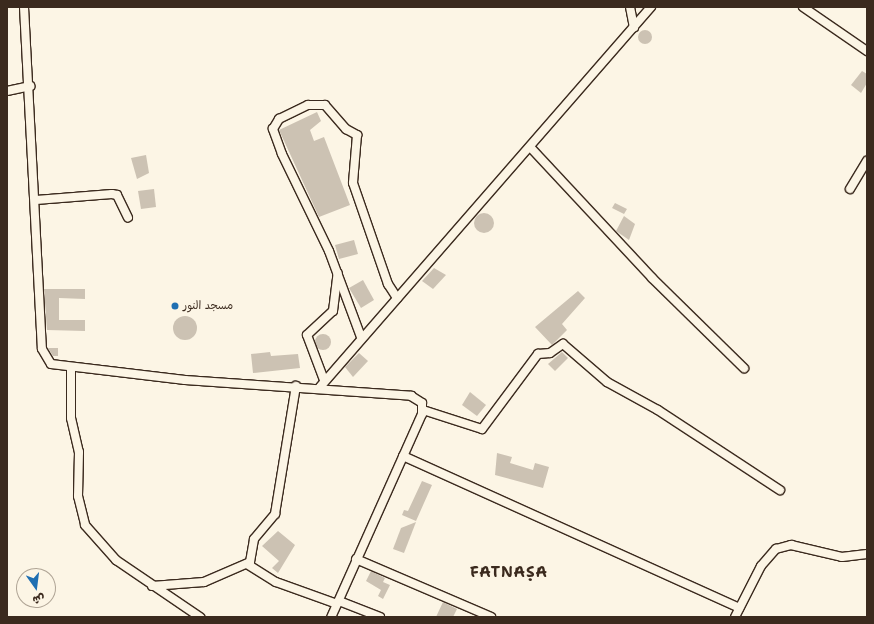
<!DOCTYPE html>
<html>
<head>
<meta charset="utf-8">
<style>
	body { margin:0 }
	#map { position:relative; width:874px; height:624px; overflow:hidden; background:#fcf5e5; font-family:"Shantell Sans","Playpen Sans Arabic",sans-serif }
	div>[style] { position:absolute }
	.building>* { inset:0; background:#ccc2b3 }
	.round { border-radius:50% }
	.roads { filter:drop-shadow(1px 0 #3b2a1e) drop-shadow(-1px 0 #3b2a1e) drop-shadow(0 1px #3b2a1e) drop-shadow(0 -1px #3b2a1e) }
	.street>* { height:8px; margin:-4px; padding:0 4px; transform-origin:4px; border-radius:4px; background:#fcf5e5 }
	.dots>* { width:11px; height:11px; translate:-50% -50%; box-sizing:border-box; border:2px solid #fcf5e5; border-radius:50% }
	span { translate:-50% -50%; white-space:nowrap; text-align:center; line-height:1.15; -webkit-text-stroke:3px #fcf5e5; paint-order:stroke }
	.poi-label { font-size:11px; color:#3b2a1e }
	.left { translate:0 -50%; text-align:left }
	.district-label { font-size:15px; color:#3b2a1e; font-weight:700; letter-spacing:1px }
	.frame { position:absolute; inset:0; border:8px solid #3b2a1e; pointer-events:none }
	.north { position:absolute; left:16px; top:568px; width:40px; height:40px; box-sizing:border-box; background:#fcf5e5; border:1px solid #afa495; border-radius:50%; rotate:166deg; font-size:11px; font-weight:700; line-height:16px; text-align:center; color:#3b2a1e }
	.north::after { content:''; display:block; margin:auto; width:14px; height:18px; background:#1f6fb2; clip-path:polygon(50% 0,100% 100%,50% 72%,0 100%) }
</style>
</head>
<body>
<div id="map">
	<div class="building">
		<i class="round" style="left:638px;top:30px;width:14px;height:14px"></i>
		<i style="clip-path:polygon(862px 71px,867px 74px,867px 83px,861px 93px,851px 85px)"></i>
		<i style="clip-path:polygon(317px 112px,321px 121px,310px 130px,314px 141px,324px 137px,350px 205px,319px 217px,279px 130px)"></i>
		<i style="clip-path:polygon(146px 155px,149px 173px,137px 179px,131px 158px)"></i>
		<i style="clip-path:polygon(154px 189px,156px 207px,141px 209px,138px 191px)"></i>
		<i style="clip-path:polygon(615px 203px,627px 209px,624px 214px,612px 208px)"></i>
		<i class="round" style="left:474px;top:213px;width:20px;height:20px"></i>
		<i style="clip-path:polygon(624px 216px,635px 224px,629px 240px,616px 231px)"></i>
		<i style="clip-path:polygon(354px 240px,358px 254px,339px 259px,335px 245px)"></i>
		<i style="clip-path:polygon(434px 268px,446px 275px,433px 289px,422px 281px)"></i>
		<i style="clip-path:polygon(363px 280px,374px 300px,361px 308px,349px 288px)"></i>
		<i style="clip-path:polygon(44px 289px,85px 289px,85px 299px,59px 298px,59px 320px,85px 320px,85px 331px,47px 330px)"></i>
		<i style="clip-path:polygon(578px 291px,585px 298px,562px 324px,567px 330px,552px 345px,535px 327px)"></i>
		<i class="round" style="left:173px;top:316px;width:24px;height:24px"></i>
		<i class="round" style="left:315px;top:334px;width:16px;height:16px"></i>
		<i style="clip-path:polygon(48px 348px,58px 348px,58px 356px,53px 356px)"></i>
		<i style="clip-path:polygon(270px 352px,271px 356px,298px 354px,300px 368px,253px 373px,251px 354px)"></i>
		<i style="clip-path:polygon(562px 352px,568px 358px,555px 371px,548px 364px)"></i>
		<i style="clip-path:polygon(359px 353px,368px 361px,353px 377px,345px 367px)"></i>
		<i style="clip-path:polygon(470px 392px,486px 405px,477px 416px,462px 405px)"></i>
		<i style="clip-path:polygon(497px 453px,512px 457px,510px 463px,533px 470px,535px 463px,549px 467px,543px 488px,495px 475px)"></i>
		<i style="clip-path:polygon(422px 481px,432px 485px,416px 521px,402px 515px,404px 510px,408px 511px)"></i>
		<i style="clip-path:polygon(416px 522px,404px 553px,393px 549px,401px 528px)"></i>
		<i style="clip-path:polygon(278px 531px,295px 545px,278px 573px,272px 568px,279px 561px,262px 546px)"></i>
		<i style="clip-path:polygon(371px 571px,385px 578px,383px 582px,390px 585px,383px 599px,378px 596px,381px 590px,366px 581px)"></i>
		<i style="clip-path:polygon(443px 602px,457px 609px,453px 617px,436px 617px)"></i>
	</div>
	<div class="roads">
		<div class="street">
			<i style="left:24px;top:7px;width:342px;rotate:87deg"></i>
			<i style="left:42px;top:349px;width:17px;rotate:59deg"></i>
			<i style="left:51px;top:364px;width:135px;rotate:6.8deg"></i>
			<i style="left:185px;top:380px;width:227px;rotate:4deg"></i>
			<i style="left:411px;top:396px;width:13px;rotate:32deg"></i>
			<i style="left:422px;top:403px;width:11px;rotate:90deg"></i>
			<i style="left:422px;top:414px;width:222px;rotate:114.1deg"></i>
			<i style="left:630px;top:7px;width:21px;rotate:79deg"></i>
			<i style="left:803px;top:7px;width:78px;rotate:34.5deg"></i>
			<i style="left:7px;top:91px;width:24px;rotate:-12deg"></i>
			<i style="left:530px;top:147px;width:179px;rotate:47deg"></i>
			<i style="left:652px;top:278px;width:129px;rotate:44.4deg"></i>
			<i style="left:850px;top:189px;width:33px;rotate:-59deg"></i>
			<i style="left:36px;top:200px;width:76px;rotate:-4.5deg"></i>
			<i style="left:112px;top:194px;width:5px;rotate:11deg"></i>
			<i style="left:117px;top:195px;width:25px;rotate:64deg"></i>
			<i style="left:361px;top:337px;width:92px;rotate:-110.4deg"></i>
			<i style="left:329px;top:251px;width:108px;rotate:-115.9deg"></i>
			<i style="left:282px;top:154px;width:27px;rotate:-110deg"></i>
			<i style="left:273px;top:129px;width:12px;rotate:-59deg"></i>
			<i style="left:279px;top:119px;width:32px;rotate:-26deg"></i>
			<i style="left:308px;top:105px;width:17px"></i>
			<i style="left:325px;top:105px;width:32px;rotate:49deg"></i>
			<i style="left:346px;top:129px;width:13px;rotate:29deg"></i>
			<i style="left:357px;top:135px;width:48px;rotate:94.8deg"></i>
			<i style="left:353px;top:183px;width:107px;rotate:70.9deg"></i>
			<i style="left:388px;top:284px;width:17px;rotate:57deg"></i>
			<i style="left:71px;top:369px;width:49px;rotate:90deg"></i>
			<i style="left:71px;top:418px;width:35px;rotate:77deg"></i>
			<i style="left:79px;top:452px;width:44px;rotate:91.3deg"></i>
			<i style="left:78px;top:496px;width:30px;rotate:76deg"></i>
			<i style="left:85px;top:525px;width:47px;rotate:48.5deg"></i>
			<i style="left:116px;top:560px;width:102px;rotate:34.2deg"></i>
			<i style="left:324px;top:380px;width:48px;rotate:-110.7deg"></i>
			<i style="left:307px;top:335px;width:35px;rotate:-43deg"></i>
			<i style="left:333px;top:311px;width:38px;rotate:-83deg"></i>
			<i style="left:320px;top:387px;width:504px;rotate:-48.94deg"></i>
			<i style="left:423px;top:410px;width:62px;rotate:17.9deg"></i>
			<i style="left:482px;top:429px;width:94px;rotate:-53.3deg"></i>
			<i style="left:538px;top:354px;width:12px;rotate:-5deg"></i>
			<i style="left:550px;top:353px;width:16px;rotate:-35deg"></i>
			<i style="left:563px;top:344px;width:58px;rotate:40.8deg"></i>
			<i style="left:607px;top:382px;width:58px;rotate:28.8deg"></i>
			<i style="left:658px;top:410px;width:146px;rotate:33.3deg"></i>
			<i style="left:403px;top:456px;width:369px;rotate:24.3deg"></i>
			<i style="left:356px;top:559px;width:147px;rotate:23.2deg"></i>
			<i style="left:247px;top:564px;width:34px;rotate:32deg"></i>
			<i style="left:276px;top:582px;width:65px;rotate:19.8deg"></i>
			<i style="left:152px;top:586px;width:52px;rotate:-4.4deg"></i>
			<i style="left:204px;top:582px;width:50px;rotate:-23.5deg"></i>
			<i style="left:250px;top:562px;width:23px;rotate:-80deg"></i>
			<i style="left:254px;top:539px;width:33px;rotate:-50deg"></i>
			<i style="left:275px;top:514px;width:130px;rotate:-80.7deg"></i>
			<i style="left:339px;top:601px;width:44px;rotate:21.3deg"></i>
			<i style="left:735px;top:617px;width:57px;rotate:-63deg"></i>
			<i style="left:761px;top:566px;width:23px;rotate:-49deg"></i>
			<i style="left:776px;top:549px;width:16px;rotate:-15deg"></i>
			<i style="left:791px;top:545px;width:52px;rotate:13.2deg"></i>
			<i style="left:842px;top:557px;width:25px;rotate:-7deg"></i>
		</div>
	</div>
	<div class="dots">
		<i style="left:175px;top:306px;background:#1f6fb2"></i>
	</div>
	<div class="poi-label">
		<span class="left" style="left:183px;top:306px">مسجد النور</span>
	</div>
	<div class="district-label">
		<span style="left:509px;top:573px">FATNAṢA</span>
	</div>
	<div class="frame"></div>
	<div class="north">ش</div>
</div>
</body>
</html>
